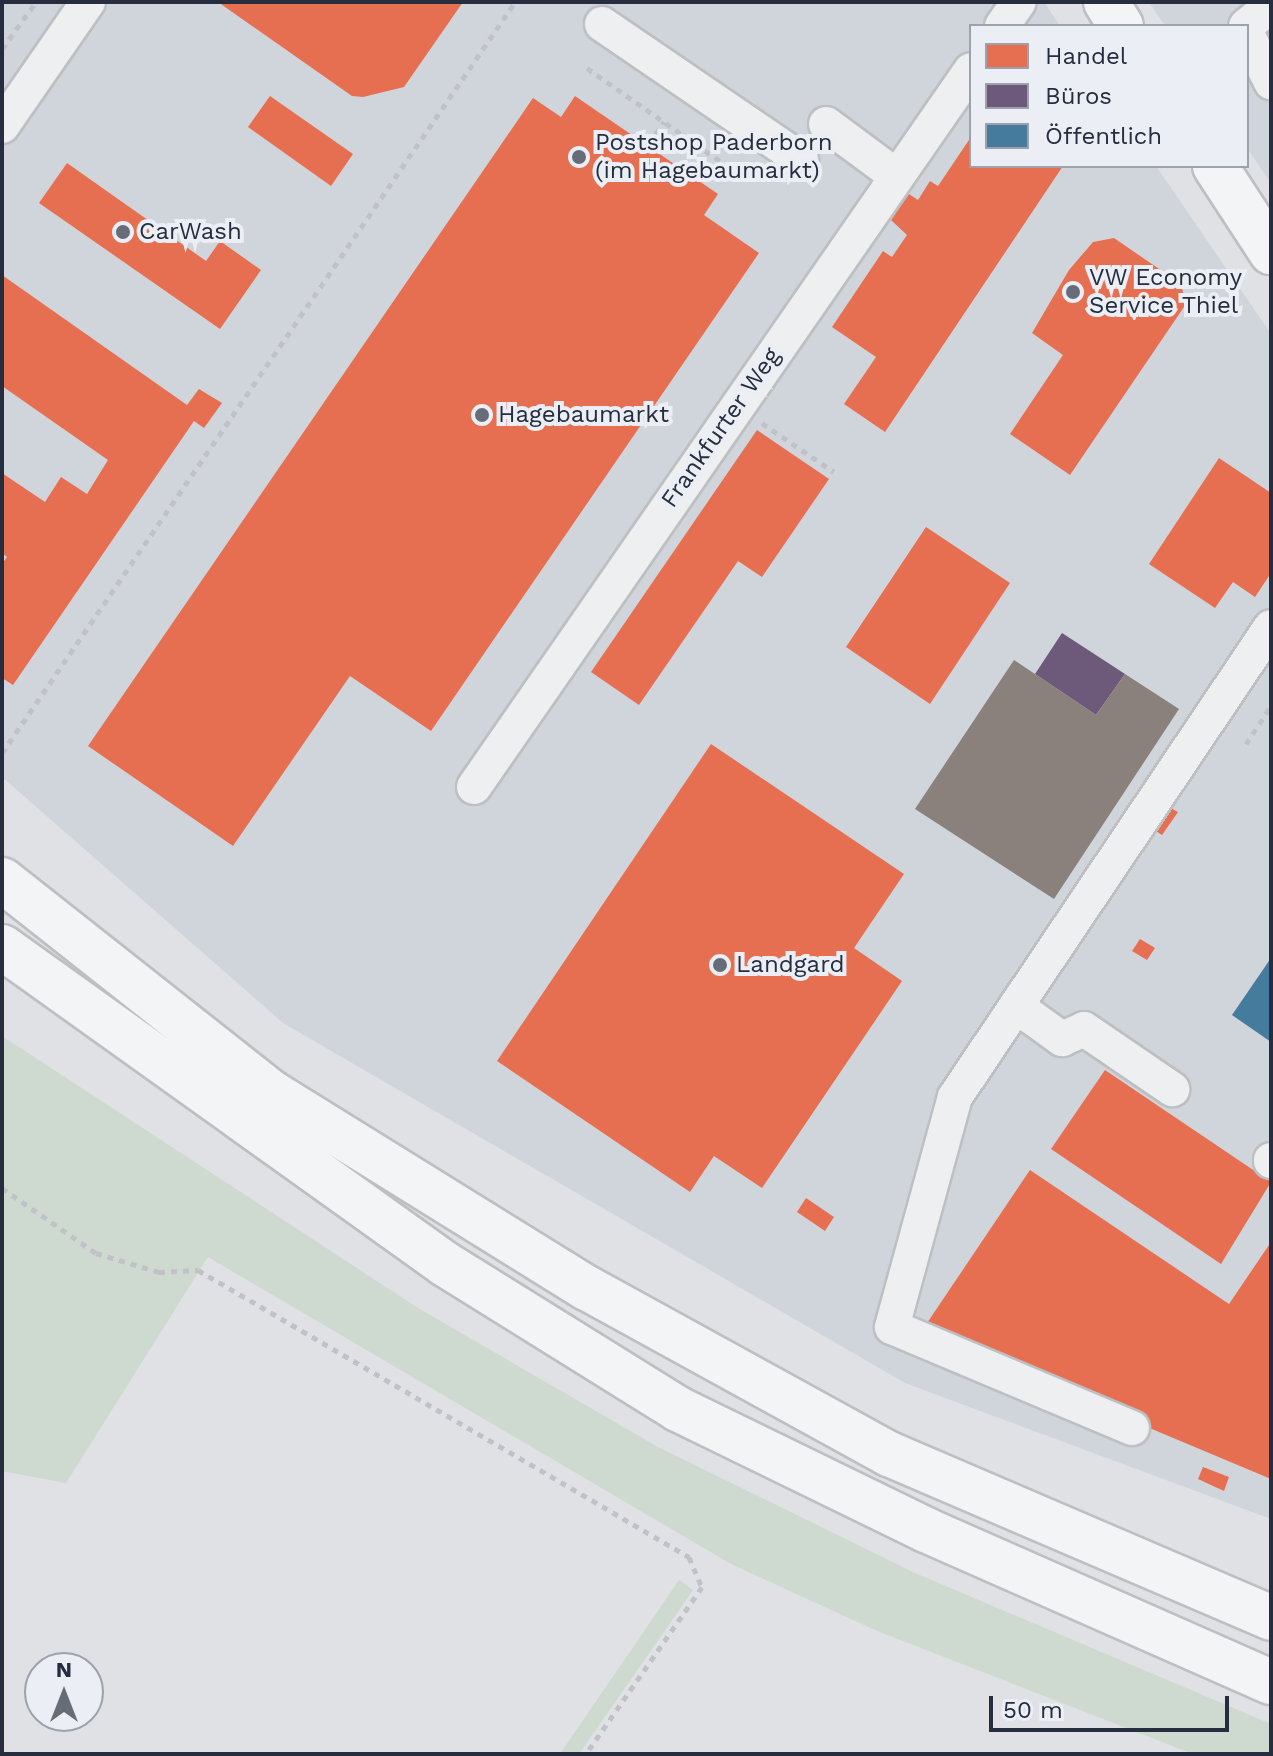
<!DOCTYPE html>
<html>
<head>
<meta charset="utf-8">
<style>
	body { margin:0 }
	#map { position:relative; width:1273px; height:1756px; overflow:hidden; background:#dfe1e4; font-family:"Work Sans",sans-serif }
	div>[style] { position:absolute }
	.built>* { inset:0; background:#d0d4db }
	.green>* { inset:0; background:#ced9cf }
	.shops>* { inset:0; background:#e76f51 }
	.offices>* { inset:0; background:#6d597a }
	.public>* { inset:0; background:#457b9d }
	.industry>* { inset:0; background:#8a817c }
	.path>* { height:5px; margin-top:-2.5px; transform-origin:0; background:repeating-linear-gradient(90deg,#c1c2c7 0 6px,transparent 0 12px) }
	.roads { filter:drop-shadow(2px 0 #bdbfc2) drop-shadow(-2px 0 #bdbfc2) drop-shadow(0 2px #bdbfc2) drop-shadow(0 -2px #bdbfc2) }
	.minor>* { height:34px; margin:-17px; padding:0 17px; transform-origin:17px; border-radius:17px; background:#eeeff1 }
	.major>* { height:44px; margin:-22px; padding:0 22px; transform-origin:22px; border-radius:22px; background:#f3f4f5 }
	.highway>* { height:44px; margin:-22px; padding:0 22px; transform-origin:22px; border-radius:22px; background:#f3f4f5 }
	.dots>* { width:22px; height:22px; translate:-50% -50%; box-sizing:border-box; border:4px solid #ebeff5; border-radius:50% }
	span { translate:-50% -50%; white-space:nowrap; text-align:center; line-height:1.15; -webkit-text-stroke:8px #ebeff5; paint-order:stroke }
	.poi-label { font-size:24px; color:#252d3e }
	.left { translate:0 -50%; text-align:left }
	.street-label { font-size:24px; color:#252d3e }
	.frame { position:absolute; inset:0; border:4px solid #252d3e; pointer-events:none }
	.legend { position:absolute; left:969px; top:24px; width:280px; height:144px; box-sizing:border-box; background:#ebeff5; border:2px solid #9ca1ac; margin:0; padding:10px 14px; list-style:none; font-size:24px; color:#252d3e }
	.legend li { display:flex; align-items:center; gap:16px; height:40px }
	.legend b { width:40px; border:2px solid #9ca1ac }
	.north { position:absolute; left:24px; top:1652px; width:80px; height:80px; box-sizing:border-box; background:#ebeff5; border:2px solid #9ca1ac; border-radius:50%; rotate:0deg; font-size:22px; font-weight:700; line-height:32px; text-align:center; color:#252d3e }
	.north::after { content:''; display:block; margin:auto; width:28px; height:36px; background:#666c78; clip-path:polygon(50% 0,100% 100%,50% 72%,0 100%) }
	.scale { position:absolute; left:989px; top:1696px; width:240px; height:36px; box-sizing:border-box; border:4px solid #252d3e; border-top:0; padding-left:10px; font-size:24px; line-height:28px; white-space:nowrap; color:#252d3e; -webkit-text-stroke:6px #ebeff5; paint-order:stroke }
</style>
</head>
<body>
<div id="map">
	<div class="built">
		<i style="clip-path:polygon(2px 2px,1044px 2px,1060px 26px,971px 26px,971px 166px,1156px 166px,1271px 334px,1271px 1519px,905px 1383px,283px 1023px,2px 777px)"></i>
		<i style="clip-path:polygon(1149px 2px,1271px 2px,1271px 183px,1247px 148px,1247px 26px,1165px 26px)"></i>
	</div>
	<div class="green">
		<i style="clip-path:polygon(2px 1036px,418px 1308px,658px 1447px,915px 1573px,1271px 1724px,1271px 1754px,1193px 1754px,875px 1630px,731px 1564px,208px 1257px,66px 1483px,2px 1471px)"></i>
		<i style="clip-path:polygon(679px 1580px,693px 1590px,579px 1754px,560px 1754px)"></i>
	</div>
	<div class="shops">
		<i style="clip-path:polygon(218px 2px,463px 2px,404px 87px,363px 97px,352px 96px)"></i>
		<i style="clip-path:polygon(270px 96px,353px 154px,331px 186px,248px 127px)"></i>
		<i style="clip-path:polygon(575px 96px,718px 194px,704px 215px,759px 253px,431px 731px,350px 676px,233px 846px,88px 746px,533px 98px,561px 117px)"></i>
		<i style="clip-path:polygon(971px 137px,971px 166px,1063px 166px,885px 432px,844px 404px,876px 357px,832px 327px,883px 251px,892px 257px,907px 235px,891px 220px,909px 194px,918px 200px,930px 181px,938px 186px)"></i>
		<i style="clip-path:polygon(67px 163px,206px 261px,220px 241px,261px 270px,220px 329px,39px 203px)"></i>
		<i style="clip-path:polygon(1114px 238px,1181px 284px,1186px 304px,1070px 475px,1010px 434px,1063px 355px,1032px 333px,1069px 270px,1093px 242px)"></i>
		<i style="clip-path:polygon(2px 275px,187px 405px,199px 389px,222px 403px,204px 428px,194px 421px,13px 685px,2px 678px,2px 564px,7px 557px,2px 553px,2px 473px,45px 502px,61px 477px,87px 494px,108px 460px,2px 386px)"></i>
		<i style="clip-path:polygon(757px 430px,829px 479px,762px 577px,738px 561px,639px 705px,591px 672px)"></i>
		<i style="clip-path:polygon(1219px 458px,1271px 493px,1271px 573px,1255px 597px,1233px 582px,1215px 608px,1149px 564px)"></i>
		<i style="clip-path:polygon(926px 527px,1010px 583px,930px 704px,846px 647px)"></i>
		<i style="clip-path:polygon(711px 744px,904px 874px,854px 948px,902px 981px,762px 1188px,714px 1156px,690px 1192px,497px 1061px)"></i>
		<i style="clip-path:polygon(1169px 807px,1178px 812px,1162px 835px,1153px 829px)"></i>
		<i style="clip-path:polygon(1140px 939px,1155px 948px,1147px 960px,1132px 951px)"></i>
		<i style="clip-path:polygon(1105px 1070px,1271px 1182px,1221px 1264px,1051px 1149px)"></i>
		<i style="clip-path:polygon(1030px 1170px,1229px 1304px,1271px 1242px,1271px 1479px,921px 1332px)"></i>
		<i style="clip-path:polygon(806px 1198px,834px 1217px,825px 1231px,797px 1212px)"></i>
		<i style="clip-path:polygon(1203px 1467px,1229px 1477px,1224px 1491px,1198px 1479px)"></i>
	</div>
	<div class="offices">
		<i style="clip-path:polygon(1062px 633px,1125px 674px,1096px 715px,1035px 674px)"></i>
	</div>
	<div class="public">
		<i style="clip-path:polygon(1271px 958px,1271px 1042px,1232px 1015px)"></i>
	</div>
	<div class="industry">
		<i style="clip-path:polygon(1014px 660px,1096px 715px,1125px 674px,1179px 709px,1054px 899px,915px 809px)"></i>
	</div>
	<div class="path">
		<i style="left:2px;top:49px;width:58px;rotate:-54.1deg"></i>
		<i style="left:587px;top:68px;width:167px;rotate:35deg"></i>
		<i style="left:649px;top:144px;width:27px;rotate:-56deg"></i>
		<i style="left:762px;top:423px;width:87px;rotate:34.2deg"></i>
		<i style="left:1246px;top:744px;width:45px;rotate:-56.7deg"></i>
		<i style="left:2px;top:753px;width:909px;rotate:-55.66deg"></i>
		<i style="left:2px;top:1188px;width:114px;rotate:34.7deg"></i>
		<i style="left:96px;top:1253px;width:66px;rotate:16.8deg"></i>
		<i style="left:159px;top:1272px;width:39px;rotate:-3deg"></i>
		<i style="left:198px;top:1270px;width:569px;rotate:30.31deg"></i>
		<i style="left:689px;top:1557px;width:33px;rotate:67deg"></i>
		<i style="left:702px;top:1587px;width:203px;rotate:124.8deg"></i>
	</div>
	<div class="roads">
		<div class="minor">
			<i style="left:602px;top:24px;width:241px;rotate:34.3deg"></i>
			<i style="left:1002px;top:26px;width:29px;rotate:-55deg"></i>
			<i style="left:1246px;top:26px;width:32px;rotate:-39deg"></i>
			<i style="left:1247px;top:34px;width:54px;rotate:63.4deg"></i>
			<i style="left:826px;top:124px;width:86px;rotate:36.5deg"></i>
			<i style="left:2px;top:126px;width:151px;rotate:-55.3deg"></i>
			<i style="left:474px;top:787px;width:872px;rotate:-55.27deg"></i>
			<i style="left:1016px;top:1006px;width:57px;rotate:35.7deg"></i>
			<i style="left:1062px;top:1039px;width:24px;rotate:-24deg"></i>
			<i style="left:1084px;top:1029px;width:107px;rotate:34.3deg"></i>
			<i style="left:1271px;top:1161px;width:1px;rotate:-90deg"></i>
			<i style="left:1132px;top:1428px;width:260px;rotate:-157.2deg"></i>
			<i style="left:892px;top:1327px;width:238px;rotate:-74.7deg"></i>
			<i style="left:955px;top:1097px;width:566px;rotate:-56.09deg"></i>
		</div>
		<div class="major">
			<i style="left:1106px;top:2px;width:28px;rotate:58deg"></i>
			<i style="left:1215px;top:166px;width:103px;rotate:56.9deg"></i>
		</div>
		<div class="highway">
			<i style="left:2px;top:880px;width:344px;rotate:38.3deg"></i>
			<i style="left:272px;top:1093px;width:370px;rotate:31.8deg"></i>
			<i style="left:587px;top:1288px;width:345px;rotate:28.8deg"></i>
			<i style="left:889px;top:1454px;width:416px;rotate:23.2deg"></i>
			<i style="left:2px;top:947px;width:545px;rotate:35.59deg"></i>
			<i style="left:445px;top:1264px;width:274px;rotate:31.9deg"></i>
			<i style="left:678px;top:1409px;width:276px;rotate:26deg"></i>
			<i style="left:926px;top:1530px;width:377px;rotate:23.8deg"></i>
		</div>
	</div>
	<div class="dots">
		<i style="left:579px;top:157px;background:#666c78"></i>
		<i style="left:123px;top:232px;background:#666c78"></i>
		<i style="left:1073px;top:292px;background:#666c78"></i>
		<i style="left:482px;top:415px;background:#666c78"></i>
		<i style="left:720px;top:965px;background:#666c78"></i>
	</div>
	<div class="poi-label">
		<span class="left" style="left:595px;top:157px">Postshop Paderborn<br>(im Hagebaumarkt)</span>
		<span class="left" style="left:139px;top:232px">CarWash</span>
		<span class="left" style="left:1089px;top:292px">VW Economy<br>Service Thiel</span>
		<span class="left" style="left:498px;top:415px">Hagebaumarkt</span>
		<span class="left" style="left:736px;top:965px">Landgard</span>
	</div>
	<div class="street-label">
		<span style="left:721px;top:428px;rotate:-55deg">Frankfurter Weg</span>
	</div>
	<div class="frame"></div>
	<ul class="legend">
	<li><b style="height:22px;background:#e76f51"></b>Handel</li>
	<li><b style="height:22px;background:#6d597a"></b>Büros</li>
	<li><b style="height:22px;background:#457b9d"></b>Öffentlich</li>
	</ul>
	<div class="north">N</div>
	<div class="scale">50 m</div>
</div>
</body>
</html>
